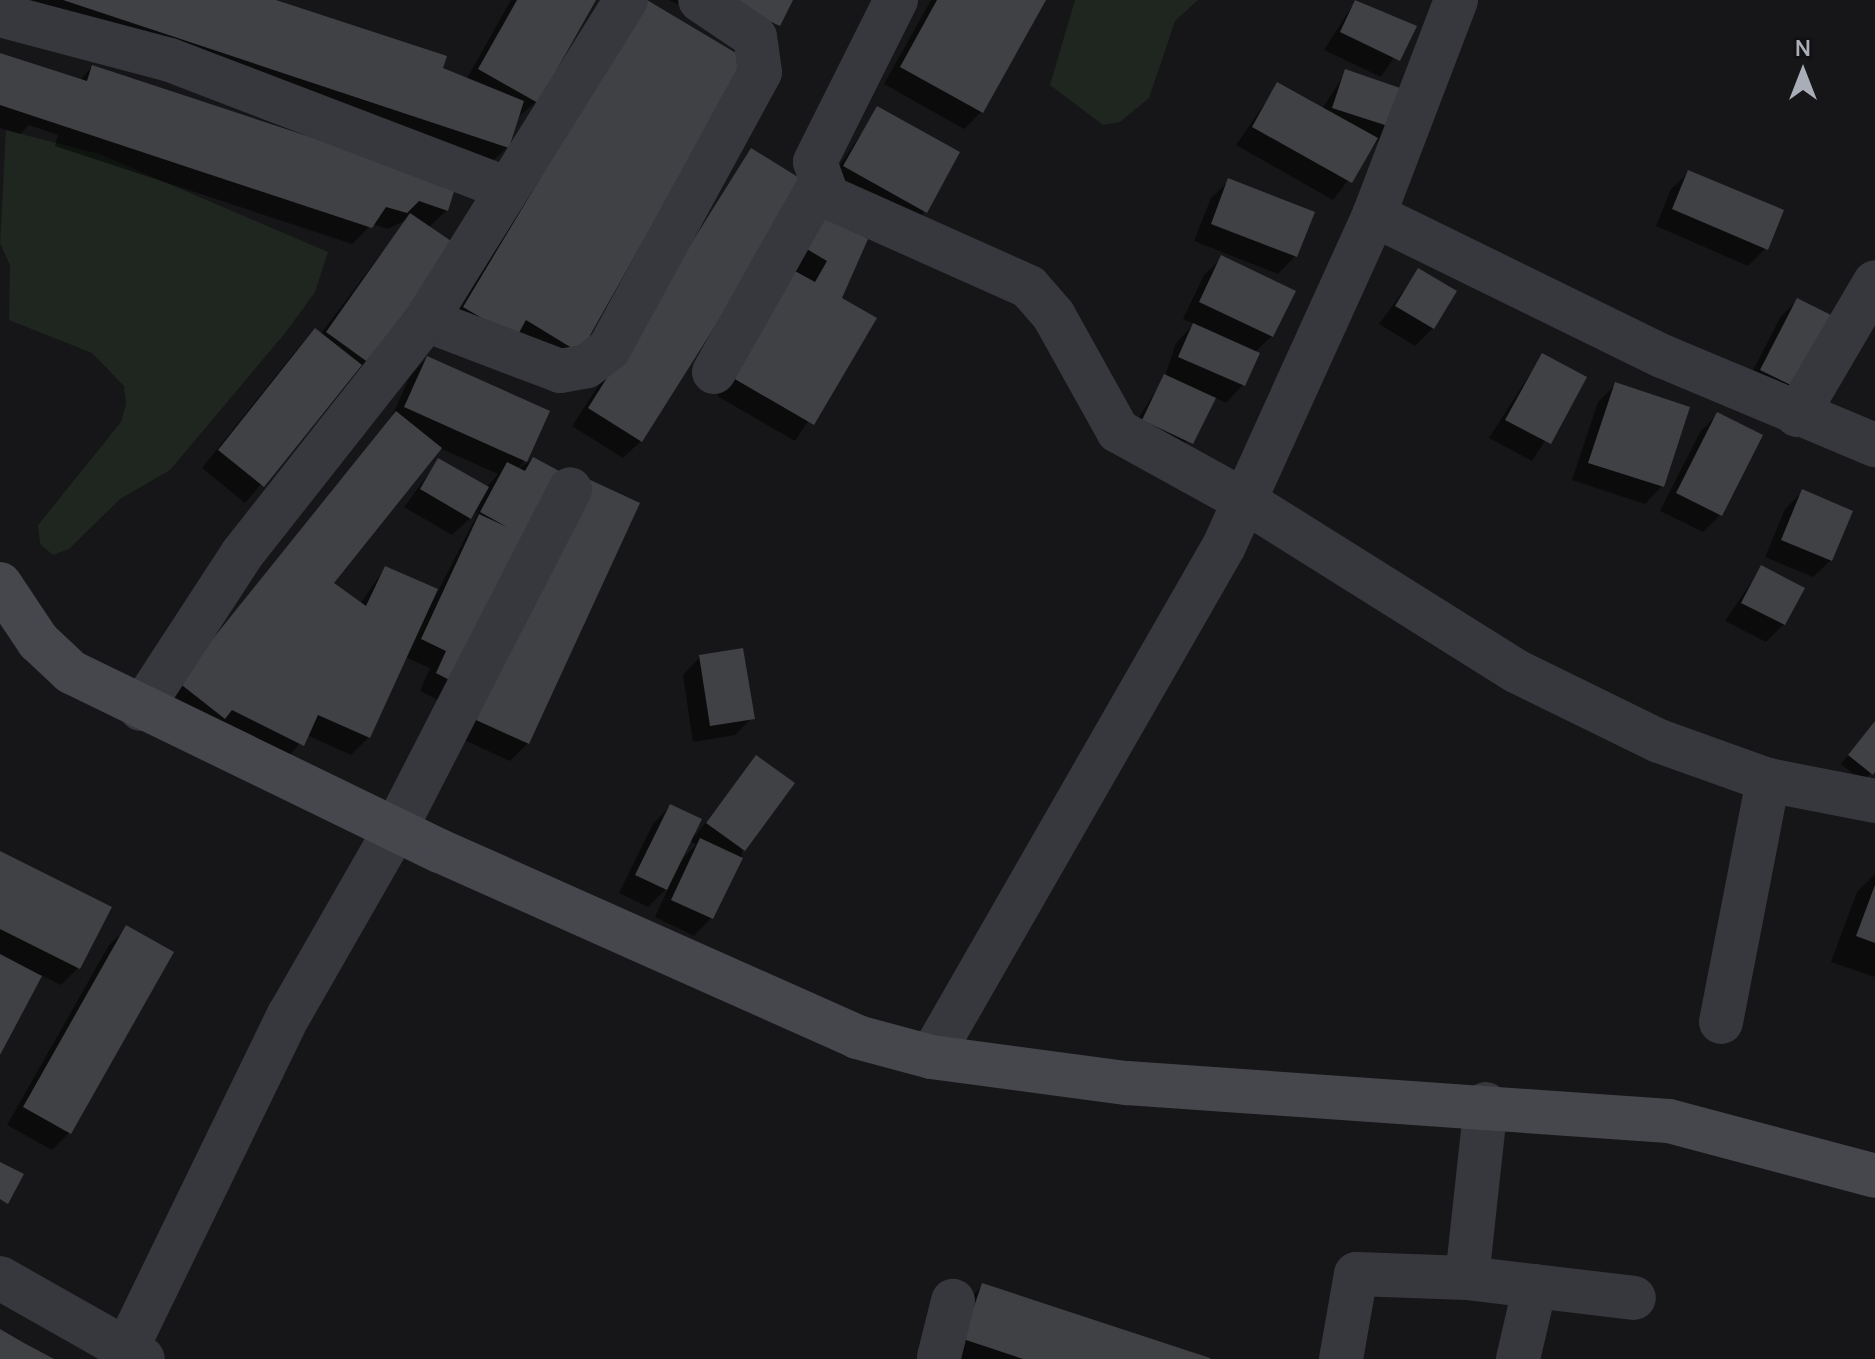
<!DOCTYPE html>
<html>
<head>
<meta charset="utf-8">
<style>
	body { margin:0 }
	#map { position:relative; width:1875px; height:1359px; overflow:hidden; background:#161618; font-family:Manrope,sans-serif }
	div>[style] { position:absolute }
	.green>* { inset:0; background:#1e261f }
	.shadow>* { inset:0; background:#0007 }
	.building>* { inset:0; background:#404145 }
	.street>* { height:44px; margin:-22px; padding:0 22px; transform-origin:22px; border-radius:22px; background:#37383d }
	.secondary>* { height:44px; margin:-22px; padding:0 22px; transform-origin:22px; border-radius:22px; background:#45474d }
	span { translate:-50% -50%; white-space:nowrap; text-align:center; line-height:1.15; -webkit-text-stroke:6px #111113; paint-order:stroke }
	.north { position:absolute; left:1763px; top:32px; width:80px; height:80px; -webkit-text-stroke:6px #111113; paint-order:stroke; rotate:0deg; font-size:22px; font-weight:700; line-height:32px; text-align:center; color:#a8adb8 }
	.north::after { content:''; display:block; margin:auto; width:28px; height:36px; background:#a8adb8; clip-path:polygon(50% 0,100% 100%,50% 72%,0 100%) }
</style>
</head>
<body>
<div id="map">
	<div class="green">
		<i style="clip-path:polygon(1075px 0,1198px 0,1175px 21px,1149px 98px,1120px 122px,1103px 125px,1050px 85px)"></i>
		<i style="clip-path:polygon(6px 130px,99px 154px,328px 252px,315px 292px,286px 332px,170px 470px,120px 499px,69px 549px,53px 555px,40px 544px,38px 525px,121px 422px,126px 404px,124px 386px,92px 353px,9px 320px,10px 265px,0 243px)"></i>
	</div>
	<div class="shadow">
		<i style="clip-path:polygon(0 0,270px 0,466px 80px,511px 0,594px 0,536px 102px,517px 118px,507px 147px,490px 164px)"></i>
		<i style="clip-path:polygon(669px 0,790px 0,761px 43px)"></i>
		<i style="clip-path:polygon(931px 0,1044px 0,981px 112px,964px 129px,884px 84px)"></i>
		<i style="clip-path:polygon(1356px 0,1414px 27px,1381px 77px,1324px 50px)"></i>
		<i style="clip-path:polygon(629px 20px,708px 137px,561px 369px,456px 316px)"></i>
		<i style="clip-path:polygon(0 55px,79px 81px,92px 67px,447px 210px,428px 228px,368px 361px,245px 503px,202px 468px,298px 348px,315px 331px,320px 335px,406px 220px,388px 229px,372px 224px,352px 244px,55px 146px,58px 135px,29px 125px,20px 134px,0 128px)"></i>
		<i style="clip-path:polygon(1346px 72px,1389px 126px,1333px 200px,1236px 145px,1278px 84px,1322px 109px)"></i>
		<i style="clip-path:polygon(878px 109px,925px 211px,908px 229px,827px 184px)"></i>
		<i style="clip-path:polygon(752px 150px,641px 441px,623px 458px,572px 426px)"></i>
		<i style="clip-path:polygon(1689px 172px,1766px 248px,1748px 266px,1656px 226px,1671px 189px)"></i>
		<i style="clip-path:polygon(1229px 181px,1312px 213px,1295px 256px,1278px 274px,1194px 241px,1211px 198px)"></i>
		<i style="clip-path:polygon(825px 216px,840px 299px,875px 319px,795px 441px,717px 396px)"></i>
		<i style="clip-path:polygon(1222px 258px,1272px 336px,1255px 352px,1243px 385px,1226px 403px,1214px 397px,1174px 461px,1126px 438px,1165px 376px,1176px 343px,1194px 324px,1183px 319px,1204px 275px)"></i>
		<i style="clip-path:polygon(1418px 271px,1433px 328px,1415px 346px,1379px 324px)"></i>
		<i style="clip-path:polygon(1797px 300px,1801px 390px,1744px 388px,1780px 318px)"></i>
		<i style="clip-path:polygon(1542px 355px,1585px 378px,1532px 461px,1489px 438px)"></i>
		<i style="clip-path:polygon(evenodd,427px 358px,525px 460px,517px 469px,533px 459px,455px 682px,438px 700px,420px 691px,430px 668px,405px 657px,369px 737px,351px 755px,307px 735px,277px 770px,162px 701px,390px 420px,410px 376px,427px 358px,440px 448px,498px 474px,486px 488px,439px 460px,404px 507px,452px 535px,480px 509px,415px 636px,385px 568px,360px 604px,324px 592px,440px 448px)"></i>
		<i style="clip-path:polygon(1615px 385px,1662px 486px,1645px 504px,1572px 480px,1598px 402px)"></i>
		<i style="clip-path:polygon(1717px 415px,1720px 515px,1703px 532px,1660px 511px,1700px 432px)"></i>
		<i style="clip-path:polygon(1802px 492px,1831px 560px,1813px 577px,1765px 557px,1785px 509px)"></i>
		<i style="clip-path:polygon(1761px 568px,1784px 624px,1766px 642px,1725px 621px)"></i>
		<i style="clip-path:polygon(532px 579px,528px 743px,510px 761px,460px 738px)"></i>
		<i style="clip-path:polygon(700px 657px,752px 718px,735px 735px,693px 742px,683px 675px)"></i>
		<i style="clip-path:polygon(1875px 722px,1875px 768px,1863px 782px,1841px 764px)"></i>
		<i style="clip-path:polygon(evenodd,756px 758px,741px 859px,711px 918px,694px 936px,655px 917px,669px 886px,648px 907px,619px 893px,653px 824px,670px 806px,695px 836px,756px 758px,690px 841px,696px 845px,681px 860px,690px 841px)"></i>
		<i style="clip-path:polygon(0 853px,78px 968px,61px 985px,41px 975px,0 1051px)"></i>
		<i style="clip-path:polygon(1875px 874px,1875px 977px,1831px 962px,1857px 892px)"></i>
		<i style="clip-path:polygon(127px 928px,69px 1133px,52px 1150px,7px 1125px,109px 945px)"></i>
		<i style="clip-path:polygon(982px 1286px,1205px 1359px,955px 1359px,965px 1303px)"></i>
	</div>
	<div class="building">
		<i style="clip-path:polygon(63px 0,276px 0,447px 56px,443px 68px,524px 101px,509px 148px)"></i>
		<i style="clip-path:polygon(517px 0,596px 0,538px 103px,478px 69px)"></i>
		<i style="clip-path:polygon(647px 0,746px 59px,580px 353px,526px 320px,516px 338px,463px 307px)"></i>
		<i style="clip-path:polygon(723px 0,793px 0,780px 26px)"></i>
		<i style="clip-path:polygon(937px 0,1046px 0,983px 113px,900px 67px)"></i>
		<i style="clip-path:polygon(1355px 0,1417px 26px,1400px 61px,1340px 32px)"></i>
		<i style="clip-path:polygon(0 53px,87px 81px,92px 65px,456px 185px,448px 211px,419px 201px,407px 213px,386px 207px,372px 228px,0 105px)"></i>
		<i style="clip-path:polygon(1345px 69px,1403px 89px,1391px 127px,1332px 108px)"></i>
		<i style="clip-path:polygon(1277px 82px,1378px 138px,1352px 183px,1252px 127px)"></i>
		<i style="clip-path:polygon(877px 106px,960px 152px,927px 213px,843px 166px)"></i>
		<i style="clip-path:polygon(751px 148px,806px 182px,642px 442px,588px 408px)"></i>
		<i style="clip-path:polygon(1688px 170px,1784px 210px,1768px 250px,1672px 209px)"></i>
		<i style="clip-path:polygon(1228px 178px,1315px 212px,1297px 257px,1211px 224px)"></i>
		<i style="clip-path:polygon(410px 213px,454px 243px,369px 363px,326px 332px)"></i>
		<i style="clip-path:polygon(825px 214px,868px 239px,842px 298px,877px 318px,814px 425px,733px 378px,795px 271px,815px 282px,827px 261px,805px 248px)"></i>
		<i style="clip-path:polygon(1221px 255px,1296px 291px,1273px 337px,1199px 302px)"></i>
		<i style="clip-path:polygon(1418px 268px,1457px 291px,1434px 329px,1395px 306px)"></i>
		<i style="clip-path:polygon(1797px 298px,1839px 319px,1803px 391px,1760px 370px)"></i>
		<i style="clip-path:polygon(1193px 323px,1260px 353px,1245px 386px,1178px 357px)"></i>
		<i style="clip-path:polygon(315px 328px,362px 365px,264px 487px,218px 450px)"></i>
		<i style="clip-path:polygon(1542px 353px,1587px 377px,1551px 444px,1505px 420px)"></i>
		<i style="clip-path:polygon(427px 356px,550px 411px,527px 462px,404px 407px)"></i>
		<i style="clip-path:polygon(1164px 374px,1216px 398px,1193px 444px,1142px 420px)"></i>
		<i style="clip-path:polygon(1615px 382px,1690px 407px,1664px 487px,1588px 463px)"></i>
		<i style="clip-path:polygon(396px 411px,442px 448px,334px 583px,366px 606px,385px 566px,438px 589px,370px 738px,318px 715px,304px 746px,232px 710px,225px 719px,178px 682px)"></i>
		<i style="clip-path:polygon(1717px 412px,1763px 435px,1722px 516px,1676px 493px)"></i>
		<i style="clip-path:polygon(533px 457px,561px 472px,457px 684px,436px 673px,446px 651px,421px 639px,479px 514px,507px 527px,480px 512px,507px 462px,525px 471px)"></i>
		<i style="clip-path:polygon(438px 458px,489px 487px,471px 519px,420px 489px)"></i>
		<i style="clip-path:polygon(586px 478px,640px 503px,529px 744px,476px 720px)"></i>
		<i style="clip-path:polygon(1802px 489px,1853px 511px,1832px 561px,1781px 540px)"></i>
		<i style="clip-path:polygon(1761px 565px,1805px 588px,1785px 625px,1741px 603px)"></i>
		<i style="clip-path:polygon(743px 648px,755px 719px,710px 726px,699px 655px)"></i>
		<i style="clip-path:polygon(1875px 721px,1875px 772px,1873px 775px,1848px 755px)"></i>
		<i style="clip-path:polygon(756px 755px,795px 783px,745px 851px,706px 823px)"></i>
		<i style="clip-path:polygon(670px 804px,702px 819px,667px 890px,635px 875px)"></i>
		<i style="clip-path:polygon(700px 838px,743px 858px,713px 919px,671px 900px)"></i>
		<i style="clip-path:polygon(0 851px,112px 907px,80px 969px,0 929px)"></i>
		<i style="clip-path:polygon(1875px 885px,1875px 943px,1856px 936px)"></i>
		<i style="clip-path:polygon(126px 925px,174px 952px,71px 1134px,23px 1107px)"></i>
		<i style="clip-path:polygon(0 954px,42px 976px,0 1055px)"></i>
		<i style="clip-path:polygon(0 1162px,24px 1174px,8px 1204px,0 1199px)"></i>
		<i style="clip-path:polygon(982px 1283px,1210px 1358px,1210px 1359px,1023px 1359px,963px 1339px)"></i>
		<i style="clip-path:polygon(0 1329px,24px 1343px,54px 1359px,0 1359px)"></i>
	</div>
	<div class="street">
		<i style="left:896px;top:0;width:181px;rotate:116.6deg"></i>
		<i style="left:815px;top:162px;width:37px;rotate:70deg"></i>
		<i style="left:828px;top:197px;width:220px;rotate:24.1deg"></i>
		<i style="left:1029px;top:287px;width:38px;rotate:49deg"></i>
		<i style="left:1054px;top:316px;width:132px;rotate:60.9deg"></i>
		<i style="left:1118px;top:431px;width:145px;rotate:28.9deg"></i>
		<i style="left:1245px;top:501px;width:320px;rotate:32.1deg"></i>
		<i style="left:1516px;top:671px;width:159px;rotate:26.1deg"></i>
		<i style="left:1659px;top:741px;width:116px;rotate:19.7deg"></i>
		<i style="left:1768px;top:780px;width:109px;rotate:11.1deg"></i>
		<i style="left:0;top:15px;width:176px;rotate:14.8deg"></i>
		<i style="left:170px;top:60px;width:360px;rotate:20.9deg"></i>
		<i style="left:1374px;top:215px;width:321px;rotate:26.1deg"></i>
		<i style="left:1662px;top:356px;width:231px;rotate:22.7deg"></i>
		<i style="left:426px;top:320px;width:143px;rotate:20.8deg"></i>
		<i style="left:560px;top:371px;width:27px;rotate:-10deg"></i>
		<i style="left:587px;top:366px;width:28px;rotate:-38deg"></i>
		<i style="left:609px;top:349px;width:315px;rotate:-61.4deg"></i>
		<i style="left:760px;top:72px;width:35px;rotate:-98deg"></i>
		<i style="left:755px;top:37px;width:66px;rotate:-146.1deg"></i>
		<i style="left:714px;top:372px;width:214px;rotate:-60.6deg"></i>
		<i style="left:1797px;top:415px;width:154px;rotate:-59.6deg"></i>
		<i style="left:141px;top:709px;width:185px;rotate:-56.9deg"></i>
		<i style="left:242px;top:554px;width:298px;rotate:-51.8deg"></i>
		<i style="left:426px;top:320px;width:377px;rotate:-58deg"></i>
		<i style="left:1721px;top:1022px;width:247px;rotate:-79deg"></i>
		<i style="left:931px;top:1057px;width:589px;rotate:-60.17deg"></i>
		<i style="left:1224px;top:546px;width:363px;rotate:-65.6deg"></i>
		<i style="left:1374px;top:215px;width:230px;rotate:-69.1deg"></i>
		<i style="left:0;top:1278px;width:164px;rotate:29.5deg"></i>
		<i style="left:1467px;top:1278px;width:175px;rotate:-83.8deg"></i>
		<i style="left:126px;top:1350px;width:373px;rotate:-64.1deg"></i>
		<i style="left:289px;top:1015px;width:213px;rotate:-60.2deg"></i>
		<i style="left:395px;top:830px;width:383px;rotate:-62.8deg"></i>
		<i style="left:939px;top:1357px;width:58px;rotate:-76deg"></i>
		<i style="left:1341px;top:1359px;width:86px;rotate:-80deg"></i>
		<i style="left:1356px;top:1274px;width:111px;rotate:2.1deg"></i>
		<i style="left:1467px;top:1278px;width:168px;rotate:6.8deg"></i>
		<i style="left:1518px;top:1359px;width:75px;rotate:-76.9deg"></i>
	</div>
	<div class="secondary">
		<i style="left:0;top:584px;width:69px;rotate:56.3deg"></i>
		<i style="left:38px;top:641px;width:45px;rotate:43.2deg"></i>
		<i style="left:71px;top:672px;width:410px;rotate:25.9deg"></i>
		<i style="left:440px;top:851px;width:457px;rotate:24deg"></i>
		<i style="left:857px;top:1037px;width:77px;rotate:15.1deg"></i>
		<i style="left:931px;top:1057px;width:198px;rotate:7.6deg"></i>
		<i style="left:1127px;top:1083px;width:543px;rotate:4.01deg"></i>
		<i style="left:1669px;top:1121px;width:213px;rotate:14.9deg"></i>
	</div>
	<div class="north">N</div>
</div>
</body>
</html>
